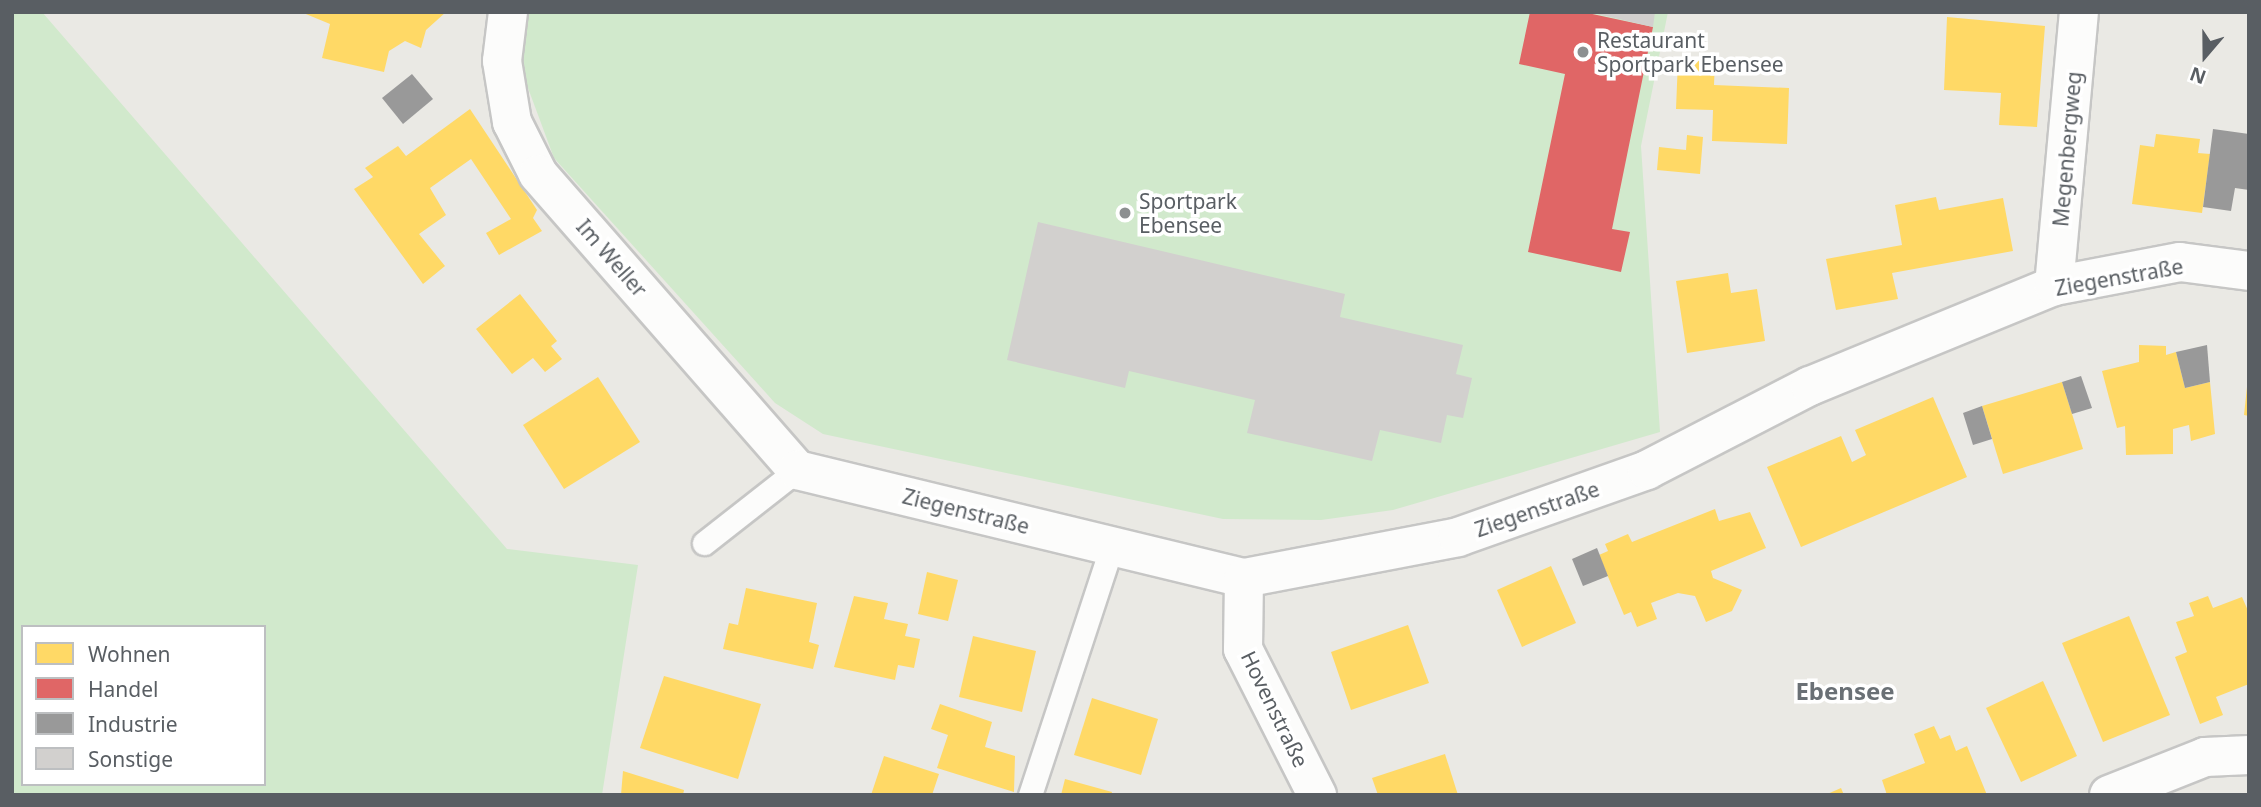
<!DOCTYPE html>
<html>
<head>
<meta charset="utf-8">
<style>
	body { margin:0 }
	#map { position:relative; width:2261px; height:807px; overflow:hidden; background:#eae9e4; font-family:"Noto Sans",sans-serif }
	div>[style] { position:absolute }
	.green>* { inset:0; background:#d1e9cc }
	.homes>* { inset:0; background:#ffd966 }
	.shops>* { inset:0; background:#e06666 }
	.industry>* { inset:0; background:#999 }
	.building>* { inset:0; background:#d2d0ce }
	.roads { filter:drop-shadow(2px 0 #c6c6c5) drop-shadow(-2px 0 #c6c6c5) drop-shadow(0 2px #c6c6c5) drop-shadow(0 -2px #c6c6c5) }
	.service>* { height:23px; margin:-11.5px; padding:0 11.5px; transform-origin:11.5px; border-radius:11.5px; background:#fcfcfb }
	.minor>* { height:38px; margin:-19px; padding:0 19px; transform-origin:19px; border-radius:19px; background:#fcfcfb }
	.dots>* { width:19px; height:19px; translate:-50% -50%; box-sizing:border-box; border:4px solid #fff; border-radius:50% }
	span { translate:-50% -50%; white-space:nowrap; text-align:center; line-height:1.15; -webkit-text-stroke:7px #fff; paint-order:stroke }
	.poi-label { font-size:21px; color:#595e63 }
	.left { translate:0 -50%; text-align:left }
	.street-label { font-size:21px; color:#595e63 }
	.quarter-label { font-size:24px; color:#6a7075; font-weight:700 }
	.frame { position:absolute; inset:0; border:14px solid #595e63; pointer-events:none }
	.legend { position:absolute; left:21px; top:625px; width:245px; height:161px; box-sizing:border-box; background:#fff; border:2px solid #bdbfc1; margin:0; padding:9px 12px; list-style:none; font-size:21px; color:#595e63 }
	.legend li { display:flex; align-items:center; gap:14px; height:35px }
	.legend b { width:35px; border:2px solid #bdbfc1 }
	.north { position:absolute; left:2170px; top:21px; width:70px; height:70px; -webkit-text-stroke:5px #fff; paint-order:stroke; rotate:200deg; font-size:19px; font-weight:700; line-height:28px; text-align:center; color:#595e63 }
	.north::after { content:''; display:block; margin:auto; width:24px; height:32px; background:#595e63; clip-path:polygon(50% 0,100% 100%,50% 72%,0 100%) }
</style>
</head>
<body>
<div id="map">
	<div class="green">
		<i style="clip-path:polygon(evenodd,12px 12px,42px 12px,507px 549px,638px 565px,602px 795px,12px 795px,12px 12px,23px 627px,264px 627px,264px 784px,23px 784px,23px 627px)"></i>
		<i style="clip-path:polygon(526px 12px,1668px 12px,1641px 146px,1660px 432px,1393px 510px,1321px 520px,1223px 519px,823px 434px,775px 403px,554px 158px,515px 53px)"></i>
	</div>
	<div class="homes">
		<i style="clip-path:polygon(301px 12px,446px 12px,426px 30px,421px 48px,405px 41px,389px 51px,384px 72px,322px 58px,330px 24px)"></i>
		<i style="clip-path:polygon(1947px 17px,2045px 26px,2037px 127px,1999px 125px,2001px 93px,1944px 90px)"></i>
		<i style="clip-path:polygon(1678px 60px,1715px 61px,1714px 85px,1789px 88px,1787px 144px,1712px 141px,1713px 110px,1676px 109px)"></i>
		<i style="clip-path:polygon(470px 109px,537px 210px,533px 218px,542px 231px,499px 255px,486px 233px,511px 219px,471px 159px,430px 188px,446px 215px,419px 234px,445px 266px,423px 284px,354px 189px,373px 177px,365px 168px,398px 146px,406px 156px)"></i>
		<i style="clip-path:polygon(2156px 134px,2200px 139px,2198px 153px,2210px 154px,2202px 213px,2132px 204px,2140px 145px,2154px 147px)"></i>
		<i style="clip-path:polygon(1687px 135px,1703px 137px,1700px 174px,1657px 170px,1659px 147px,1686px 150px)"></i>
		<i style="clip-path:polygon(1936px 197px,1939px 210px,2003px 198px,2013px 251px,1892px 273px,1898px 299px,1836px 310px,1826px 259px,1902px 245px,1895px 205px)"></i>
		<i style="clip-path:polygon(1728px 273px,1731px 293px,1757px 289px,1765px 341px,1687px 353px,1676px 281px)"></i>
		<i style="clip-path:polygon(520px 294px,557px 341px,551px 346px,562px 359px,545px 372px,533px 358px,512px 374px,476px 329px)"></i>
		<i style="clip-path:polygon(2139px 345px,2166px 346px,2166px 355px,2176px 352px,2185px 388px,2210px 382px,2215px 434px,2191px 441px,2189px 425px,2173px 429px,2173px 454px,2126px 455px,2125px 426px,2117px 428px,2102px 371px,2139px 362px)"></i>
		<i style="clip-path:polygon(598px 377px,640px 442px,564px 489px,523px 425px)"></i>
		<i style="clip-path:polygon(2062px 382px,2083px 449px,2003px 474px,1982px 406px)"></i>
		<i style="clip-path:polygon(2247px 387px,2249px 387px,2249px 416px,2244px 415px)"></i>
		<i style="clip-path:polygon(1933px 397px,1967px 477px,1801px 547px,1767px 467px,1841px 436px,1852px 462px,1866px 455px,1855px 430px)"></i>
		<i style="clip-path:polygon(1715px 509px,1719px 521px,1750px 512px,1766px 548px,1711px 571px,1713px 578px,1742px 590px,1732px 611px,1706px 622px,1695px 596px,1678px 593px,1651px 603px,1657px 619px,1637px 627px,1631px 612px,1624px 615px,1599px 555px,1608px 551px,1605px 544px,1628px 534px,1632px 542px)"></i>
		<i style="clip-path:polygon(1551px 566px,1576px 623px,1522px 647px,1497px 590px)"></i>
		<i style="clip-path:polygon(927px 572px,958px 580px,948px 621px,918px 614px)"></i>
		<i style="clip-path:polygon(746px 588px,817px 603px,809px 642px,819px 645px,813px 669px,723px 649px,729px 623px,738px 625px)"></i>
		<i style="clip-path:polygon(854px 596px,888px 603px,884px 619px,908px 624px,905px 636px,920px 639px,914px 668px,898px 665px,895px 680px,834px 667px)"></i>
		<i style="clip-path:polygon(2208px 596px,2213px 608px,2242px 597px,2249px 613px,2249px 684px,2216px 697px,2223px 715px,2200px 724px,2175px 657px,2187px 652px,2176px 622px,2194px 616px,2189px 603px)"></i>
		<i style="clip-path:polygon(2129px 616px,2170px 715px,2103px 742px,2062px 643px)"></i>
		<i style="clip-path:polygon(1408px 625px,1429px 683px,1351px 710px,1331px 652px)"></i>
		<i style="clip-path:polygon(973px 636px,1036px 651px,1022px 712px,959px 697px)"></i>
		<i style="clip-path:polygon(664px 676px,761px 704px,738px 779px,640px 748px)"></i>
		<i style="clip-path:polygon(2043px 681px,2077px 756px,2021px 782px,1986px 708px)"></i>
		<i style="clip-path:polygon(1092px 698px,1158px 719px,1141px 775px,1074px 755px)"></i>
		<i style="clip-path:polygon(940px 704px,992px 722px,985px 747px,1015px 756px,1014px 792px,937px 768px,948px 735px,931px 729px)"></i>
		<i style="clip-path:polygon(1934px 726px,1940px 739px,1950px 735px,1956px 751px,1967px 746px,1987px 795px,1887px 795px,1882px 780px,1925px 763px,1914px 734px)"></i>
		<i style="clip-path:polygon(1445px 754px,1458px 795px,1378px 795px,1372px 778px)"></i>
		<i style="clip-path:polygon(884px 756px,939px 774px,932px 795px,871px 795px)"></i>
		<i style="clip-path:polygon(623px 771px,684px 790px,683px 795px,621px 795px)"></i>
		<i style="clip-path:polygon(1065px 779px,1112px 792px,1111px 795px,1061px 795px)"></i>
		<i style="clip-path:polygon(1841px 788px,1844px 795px,1825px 795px)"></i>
	</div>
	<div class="shops">
		<i style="clip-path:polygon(1530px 12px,1583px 12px,1653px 27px,1612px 229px,1630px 232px,1621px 272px,1528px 252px,1565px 74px,1519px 64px)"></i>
	</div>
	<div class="industry">
		<i style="clip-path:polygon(412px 74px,433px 99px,403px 124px,382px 98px)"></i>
		<i style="clip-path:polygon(2213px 129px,2249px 134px,2249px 190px,2235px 188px,2231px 211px,2203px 207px)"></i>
		<i style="clip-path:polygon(2207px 345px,2210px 382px,2185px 388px,2176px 352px)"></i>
		<i style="clip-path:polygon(2081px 376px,2092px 408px,2072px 414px,2062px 382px)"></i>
		<i style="clip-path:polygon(1982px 406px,1992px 439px,1973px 445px,1963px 413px)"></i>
		<i style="clip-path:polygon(1597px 548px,1608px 576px,1583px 586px,1572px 559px)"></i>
	</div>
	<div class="building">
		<i style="clip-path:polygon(1589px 12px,1655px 12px,1653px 27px)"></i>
		<i style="clip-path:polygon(1038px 222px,1345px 294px,1340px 317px,1463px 345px,1456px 374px,1472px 378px,1463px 418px,1447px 415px,1441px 443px,1380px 430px,1372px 461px,1247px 433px,1255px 400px,1129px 371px,1125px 388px,1007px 360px)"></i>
	</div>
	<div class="roads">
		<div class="service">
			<i style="left:704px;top:543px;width:118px;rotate:-38.1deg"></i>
			<i style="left:1030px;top:795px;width:262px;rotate:-71.8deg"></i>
		</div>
		<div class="minor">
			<i style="left:508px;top:12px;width:49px;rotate:97deg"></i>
			<i style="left:502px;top:61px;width:62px;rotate:80.7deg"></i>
			<i style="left:512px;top:122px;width:58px;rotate:63.4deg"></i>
			<i style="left:538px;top:174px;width:393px;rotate:48.8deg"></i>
			<i style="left:797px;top:470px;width:460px;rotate:13.6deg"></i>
			<i style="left:1244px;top:578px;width:218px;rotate:-10.8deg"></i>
			<i style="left:1458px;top:537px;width:201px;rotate:-19.5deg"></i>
			<i style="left:1647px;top:470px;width:183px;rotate:-27.3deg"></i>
			<i style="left:1810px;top:386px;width:264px;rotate:-22.3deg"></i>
			<i style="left:2054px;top:286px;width:128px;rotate:-10.8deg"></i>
			<i style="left:2180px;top:262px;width:70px;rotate:7.4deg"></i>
			<i style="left:2054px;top:286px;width:275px;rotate:-84.8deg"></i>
			<i style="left:1244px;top:578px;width:71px;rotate:90.8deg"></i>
			<i style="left:1243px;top:649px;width:164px;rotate:63.1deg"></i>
			<i style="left:2109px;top:795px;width:103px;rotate:-21.6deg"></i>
			<i style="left:2205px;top:757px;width:44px;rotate:-2.6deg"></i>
		</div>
	</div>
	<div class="dots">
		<i style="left:1583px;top:52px;background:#8c8f90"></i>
		<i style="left:1125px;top:213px;background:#8c8f90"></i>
	</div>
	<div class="poi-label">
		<span class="left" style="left:1597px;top:52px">Restaurant<br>Sportpark Ebensee</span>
		<span class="left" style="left:1139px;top:213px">Sportpark<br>Ebensee</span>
	</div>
	<div class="street-label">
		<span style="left:2067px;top:149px;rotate:-85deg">Megenbergweg</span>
		<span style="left:612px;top:258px;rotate:49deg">Im Weller</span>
		<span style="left:2119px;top:277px;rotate:-10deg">Ziegenstraße</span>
		<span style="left:1537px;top:509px;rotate:-19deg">Ziegenstraße</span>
		<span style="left:966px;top:511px;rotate:14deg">Ziegenstraße</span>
		<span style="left:1275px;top:709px;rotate:64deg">Hovenstraße</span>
	</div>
	<div class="quarter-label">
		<span style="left:1845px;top:691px">Ebensee</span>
	</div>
	<div class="frame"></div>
	<ul class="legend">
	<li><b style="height:19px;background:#ffd966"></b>Wohnen</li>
	<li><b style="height:19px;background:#e06666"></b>Handel</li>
	<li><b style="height:19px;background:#999"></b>Industrie</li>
	<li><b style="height:19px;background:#d2d0ce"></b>Sonstige</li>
	</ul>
	<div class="north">N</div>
</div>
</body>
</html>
